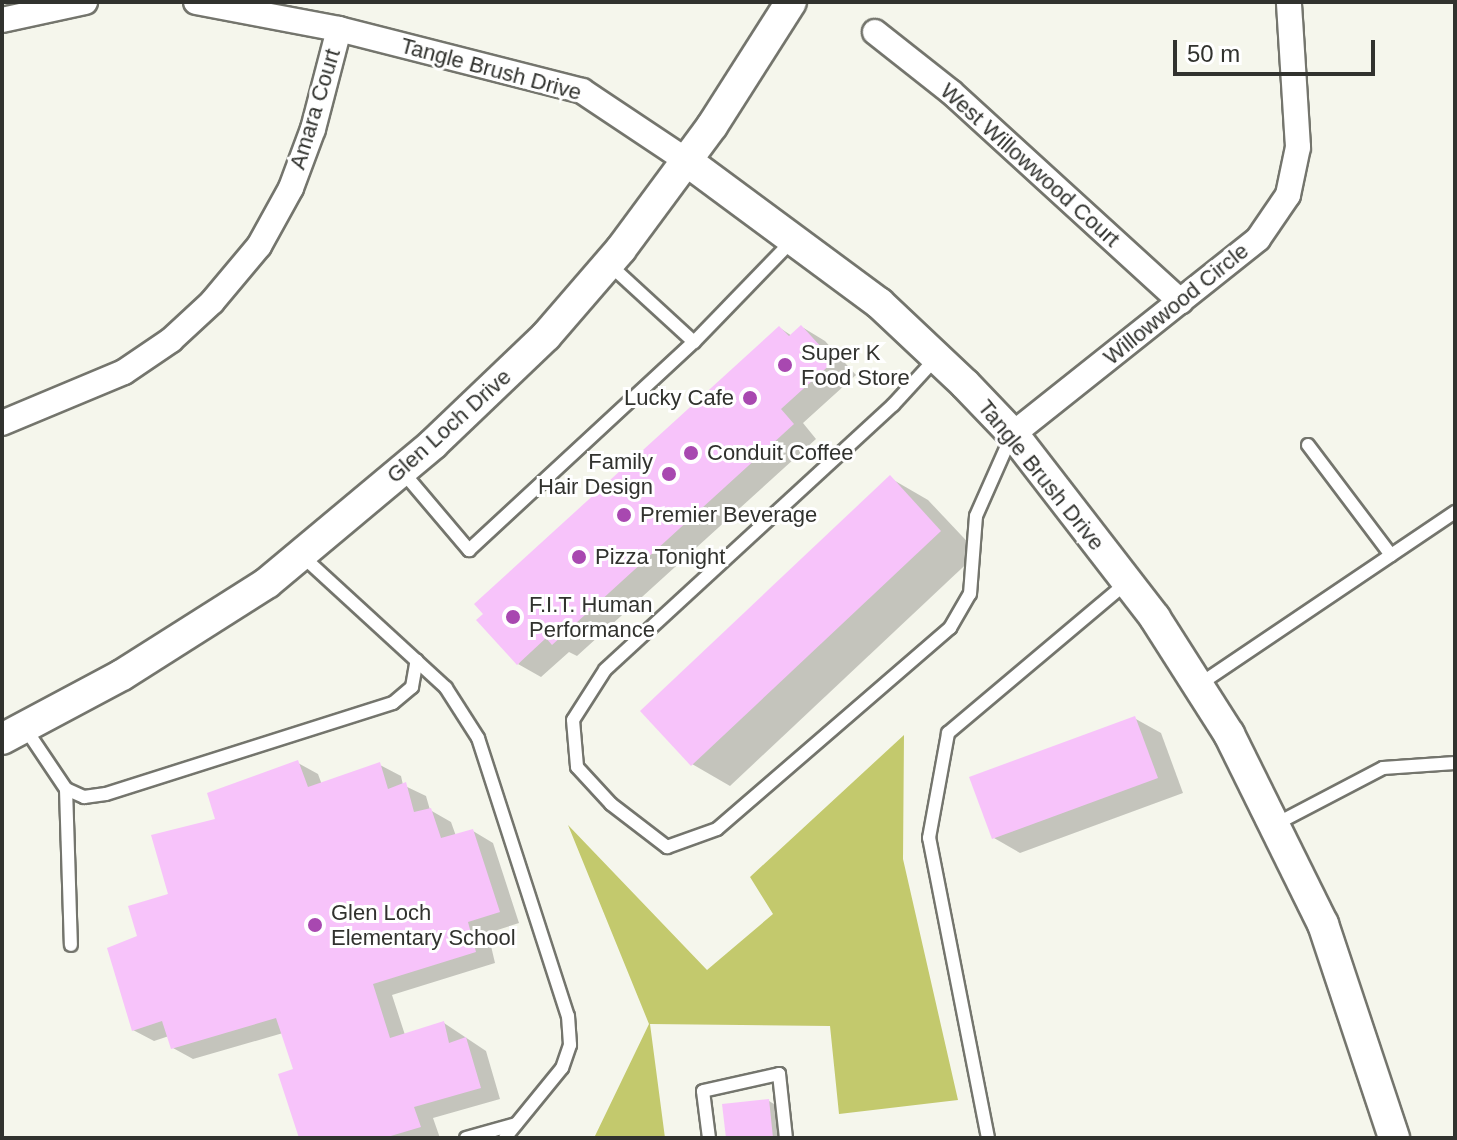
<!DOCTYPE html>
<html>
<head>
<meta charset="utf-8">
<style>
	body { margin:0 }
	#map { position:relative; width:1457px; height:1140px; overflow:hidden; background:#f5f6ec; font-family:Arial,sans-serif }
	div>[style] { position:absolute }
	.forest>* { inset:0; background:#c3c96d }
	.shadow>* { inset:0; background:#0003 }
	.building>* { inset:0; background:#f7c3fa }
	.roads { filter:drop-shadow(2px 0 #74756d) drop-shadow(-2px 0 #74756d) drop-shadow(0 2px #74756d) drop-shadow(0 -2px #74756d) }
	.service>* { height:12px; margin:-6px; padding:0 6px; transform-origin:6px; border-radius:6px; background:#fff }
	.minor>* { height:24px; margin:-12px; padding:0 12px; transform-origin:12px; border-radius:12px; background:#fff }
	.tertiary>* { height:30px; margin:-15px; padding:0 15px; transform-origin:15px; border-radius:15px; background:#fff }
	.dots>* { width:22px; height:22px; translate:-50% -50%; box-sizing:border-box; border:4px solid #fff; border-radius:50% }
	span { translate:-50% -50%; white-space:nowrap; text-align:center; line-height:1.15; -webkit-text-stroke:6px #fff; paint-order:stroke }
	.street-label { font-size:22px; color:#31322e }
	.poi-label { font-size:22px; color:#31322e }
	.left { translate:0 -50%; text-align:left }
	.right { translate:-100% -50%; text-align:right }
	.frame { position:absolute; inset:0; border:4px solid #31322e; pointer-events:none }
	.scale { position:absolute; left:1173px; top:40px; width:202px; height:36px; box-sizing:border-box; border:4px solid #31322e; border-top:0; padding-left:10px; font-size:24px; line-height:28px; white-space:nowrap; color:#31322e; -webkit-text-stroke:6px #fff; paint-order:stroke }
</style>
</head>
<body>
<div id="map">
	<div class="forest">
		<i style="clip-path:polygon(904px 735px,903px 859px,958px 1100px,839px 1114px,830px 1026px,650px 1024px,665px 1138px,594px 1138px,649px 1024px,568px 825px,707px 970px,773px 914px,750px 877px)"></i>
	</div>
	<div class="shadow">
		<i style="clip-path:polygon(802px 327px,825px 341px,856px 375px,803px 423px,816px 439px,577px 656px,569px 652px,541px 677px,518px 664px,780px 328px,792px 336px)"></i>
		<i style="clip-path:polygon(890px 478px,928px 500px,978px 553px,730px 786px,692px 764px)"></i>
		<i style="clip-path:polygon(1134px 718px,1161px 733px,1183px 793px,1020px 853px,994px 838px)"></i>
		<i style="clip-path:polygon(298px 763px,318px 774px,322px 785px,380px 765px,401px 776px,403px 785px,426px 796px,430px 810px,451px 822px,456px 836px,473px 831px,493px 843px,519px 923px,488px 933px,495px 963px,392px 995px,405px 1035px,444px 1023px,486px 1051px,500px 1099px,433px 1118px,440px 1138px,301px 1138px,296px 1070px,283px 1033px,193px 1059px,173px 1048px,169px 1036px,154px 1041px,133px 1030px,139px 937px,218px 820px)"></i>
		<i style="clip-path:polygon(769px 1101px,789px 1113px,792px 1138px,728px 1138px)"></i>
	</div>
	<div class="building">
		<i style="clip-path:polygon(801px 325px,834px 361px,781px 409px,794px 424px,552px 645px,546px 638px,517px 665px,476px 620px,483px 614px,474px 604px,779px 326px,789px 336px)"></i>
		<i style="clip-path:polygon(890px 475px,941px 531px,691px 766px,640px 711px)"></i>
		<i style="clip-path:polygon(1135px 716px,1158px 778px,992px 839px,969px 777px)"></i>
		<i style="clip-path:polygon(298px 760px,308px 787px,380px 762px,388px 789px,406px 782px,414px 812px,431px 808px,441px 838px,473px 829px,500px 912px,468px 922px,476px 952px,373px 984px,390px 1038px,444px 1021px,449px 1043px,466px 1037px,481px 1088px,414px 1107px,421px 1127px,384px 1138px,299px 1138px,278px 1074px,293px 1069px,276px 1018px,171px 1049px,162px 1021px,132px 1031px,107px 948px,137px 936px,128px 906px,168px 894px,151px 835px,215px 819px,207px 793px)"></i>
		<i style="clip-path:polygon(769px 1099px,773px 1138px,726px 1138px,722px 1104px)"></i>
	</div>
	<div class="roads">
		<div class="service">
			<i style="left:694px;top:342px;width:141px;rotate:-45.9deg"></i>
			<i style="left:937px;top:357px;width:65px;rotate:132.5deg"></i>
			<i style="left:893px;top:405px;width:391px;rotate:137.4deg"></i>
			<i style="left:605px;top:670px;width:59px;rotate:122.6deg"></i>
			<i style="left:573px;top:720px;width:47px;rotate:85.1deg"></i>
			<i style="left:577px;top:767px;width:50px;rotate:47.4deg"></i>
			<i style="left:611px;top:804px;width:71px;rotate:37.5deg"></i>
			<i style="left:667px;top:847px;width:53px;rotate:-19.8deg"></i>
			<i style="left:717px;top:829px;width:308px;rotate:-40.8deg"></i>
			<i style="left:950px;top:628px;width:39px;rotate:-60deg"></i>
			<i style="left:970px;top:594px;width:78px;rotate:-85.6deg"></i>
			<i style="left:976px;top:516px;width:86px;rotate:-66.1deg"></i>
			<i style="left:1308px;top:445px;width:138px;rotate:53deg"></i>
			<i style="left:402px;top:471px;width:104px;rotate:49.7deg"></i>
			<i style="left:469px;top:550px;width:306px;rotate:-42.8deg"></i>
			<i style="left:694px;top:342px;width:115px;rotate:-137.5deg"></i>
			<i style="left:300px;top:554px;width:198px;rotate:42.5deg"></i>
			<i style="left:446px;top:688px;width:59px;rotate:57.4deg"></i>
			<i style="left:478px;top:738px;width:292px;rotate:72.1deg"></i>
			<i style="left:568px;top:1016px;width:29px;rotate:86deg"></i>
			<i style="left:570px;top:1045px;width:24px;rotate:109deg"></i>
			<i style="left:562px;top:1068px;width:90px;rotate:129.2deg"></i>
			<i style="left:1200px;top:684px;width:308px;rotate:-34deg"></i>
			<i style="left:25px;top:728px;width:73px;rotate:56.1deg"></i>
			<i style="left:66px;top:789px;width:20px;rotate:24deg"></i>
			<i style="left:84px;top:797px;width:22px;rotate:-8deg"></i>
			<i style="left:106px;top:794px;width:301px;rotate:-17.6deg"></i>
			<i style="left:393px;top:703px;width:25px;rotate:-40deg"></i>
			<i style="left:412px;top:687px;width:27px;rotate:-80deg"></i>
			<i style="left:66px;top:789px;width:156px;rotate:88.2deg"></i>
			<i style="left:1276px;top:824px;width:121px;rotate:-27.6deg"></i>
			<i style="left:1383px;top:768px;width:72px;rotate:-4deg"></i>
			<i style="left:466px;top:1138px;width:52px;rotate:-15.6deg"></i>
			<i style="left:709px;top:1138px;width:47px;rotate:-97.3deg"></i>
			<i style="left:703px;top:1091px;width:78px;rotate:-12.6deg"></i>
			<i style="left:779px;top:1074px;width:64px;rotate:83.8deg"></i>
			<i style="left:988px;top:1138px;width:306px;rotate:-101.1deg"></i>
			<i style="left:929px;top:838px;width:107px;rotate:-79.7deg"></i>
			<i style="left:948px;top:733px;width:233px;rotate:-40.1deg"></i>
		</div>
		<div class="minor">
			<i style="left:196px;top:2px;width:146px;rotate:10.7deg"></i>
			<i style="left:339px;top:29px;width:251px;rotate:14.3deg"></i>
			<i style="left:582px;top:91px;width:126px;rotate:33.7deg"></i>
			<i style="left:2px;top:20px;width:85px;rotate:-12.2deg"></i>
			<i style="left:875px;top:32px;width:97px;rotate:38.3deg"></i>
			<i style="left:951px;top:92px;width:311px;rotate:42.4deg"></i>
			<i style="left:2px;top:423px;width:132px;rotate:-22.7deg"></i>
			<i style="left:124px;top:372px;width:57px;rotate:-34.2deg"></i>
			<i style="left:171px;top:340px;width:56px;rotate:-42.8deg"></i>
			<i style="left:212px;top:302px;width:73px;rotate:-50deg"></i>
			<i style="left:259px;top:246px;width:66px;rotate:-61.1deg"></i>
			<i style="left:291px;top:188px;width:63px;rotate:-69.6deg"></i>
			<i style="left:313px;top:129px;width:103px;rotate:-75.4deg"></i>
			<i style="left:1013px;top:434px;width:313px;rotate:-38.5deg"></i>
			<i style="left:1258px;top:239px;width:53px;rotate:-55.7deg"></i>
			<i style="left:1288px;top:195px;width:49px;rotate:-78.2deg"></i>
			<i style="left:1298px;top:147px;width:145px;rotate:-93.6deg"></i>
		</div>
		<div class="tertiary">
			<i style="left:687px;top:161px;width:239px;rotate:36.5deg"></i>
			<i style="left:879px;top:303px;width:118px;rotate:43.3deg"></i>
			<i style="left:965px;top:384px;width:69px;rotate:46.2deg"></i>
			<i style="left:1013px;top:434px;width:232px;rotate:52.3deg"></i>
			<i style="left:1155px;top:618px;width:138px;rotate:57.5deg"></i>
			<i style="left:1229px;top:734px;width:212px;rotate:63.7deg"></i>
			<i style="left:1323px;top:924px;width:225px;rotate:71.6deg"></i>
			<i style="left:2px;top:739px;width:136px;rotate:-28.1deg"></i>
			<i style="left:122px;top:675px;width:172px;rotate:-32.4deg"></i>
			<i style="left:267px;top:583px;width:217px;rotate:-39.9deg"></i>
			<i style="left:433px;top:444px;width:156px;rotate:-43.7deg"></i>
			<i style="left:546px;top:336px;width:115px;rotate:-49.2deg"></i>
			<i style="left:621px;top:249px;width:153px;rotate:-53.5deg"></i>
			<i style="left:712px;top:126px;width:147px;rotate:-57.5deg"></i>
		</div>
	</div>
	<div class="dots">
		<i style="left:785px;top:365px;background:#a848b0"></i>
		<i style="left:750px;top:398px;background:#a848b0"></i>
		<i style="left:691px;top:453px;background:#a848b0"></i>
		<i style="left:669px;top:474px;background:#a848b0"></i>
		<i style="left:624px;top:515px;background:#a848b0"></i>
		<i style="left:579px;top:557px;background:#a848b0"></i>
		<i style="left:513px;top:617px;background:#a848b0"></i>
		<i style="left:315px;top:925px;background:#a848b0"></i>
	</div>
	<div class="street-label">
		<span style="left:491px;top:69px;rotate:15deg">Tangle Brush Drive</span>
		<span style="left:315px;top:109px;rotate:-73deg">Amara Court</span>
		<span style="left:1030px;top:165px;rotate:42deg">West Willowwood Court</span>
		<span style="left:1176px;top:304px;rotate:-39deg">Willowwood Circle</span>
		<span style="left:449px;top:426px;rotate:-42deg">Glen Loch Drive</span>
		<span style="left:1041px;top:475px;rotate:51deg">Tangle Brush Drive</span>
	</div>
	<div class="poi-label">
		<span class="left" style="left:801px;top:365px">Super K<br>Food Store</span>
		<span class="right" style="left:734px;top:398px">Lucky Cafe</span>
		<span class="left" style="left:707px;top:453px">Conduit Coffee</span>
		<span class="right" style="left:653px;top:474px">Family<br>Hair Design</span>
		<span class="left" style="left:640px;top:515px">Premier Beverage</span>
		<span class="left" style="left:595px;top:557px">Pizza Tonight</span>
		<span class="left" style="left:529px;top:617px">F.I.T. Human<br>Performance</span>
		<span class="left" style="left:331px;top:925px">Glen Loch<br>Elementary School</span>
	</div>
	<div class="frame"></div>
	<div class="scale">50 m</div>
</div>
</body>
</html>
